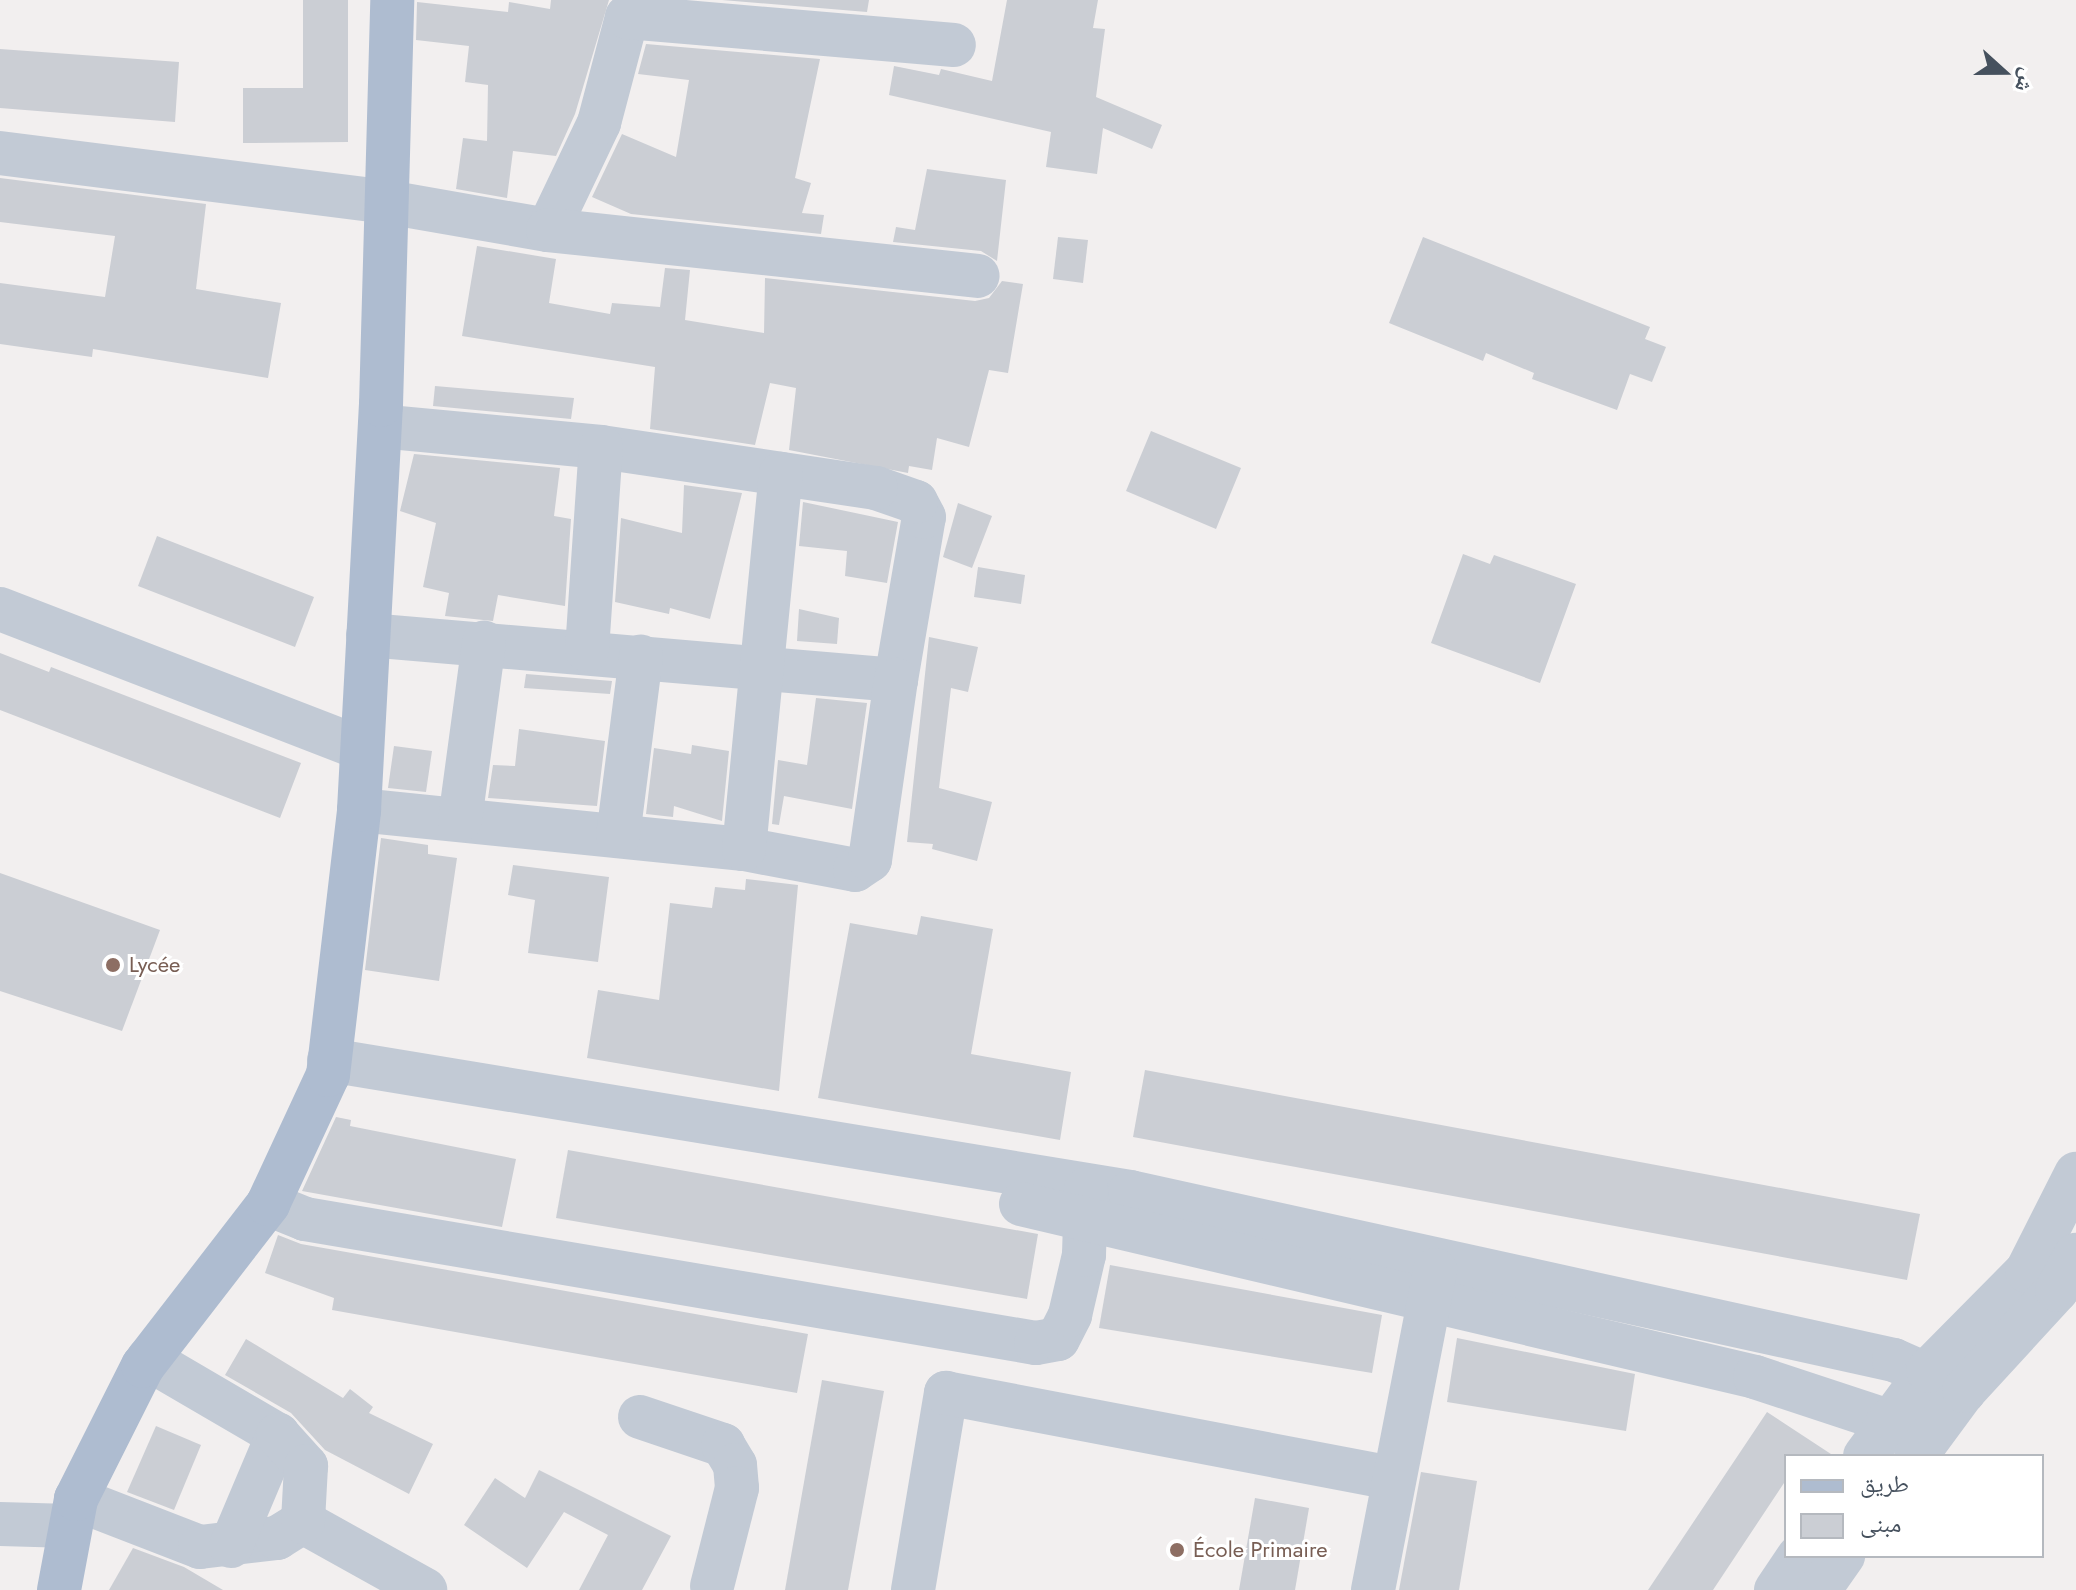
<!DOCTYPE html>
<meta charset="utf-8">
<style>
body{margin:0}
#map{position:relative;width:2076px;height:1590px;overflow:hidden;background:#f2efef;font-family:Jost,"Noto Naskh Arabic",sans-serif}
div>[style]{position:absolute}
.building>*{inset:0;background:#cbced4}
.minor>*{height:44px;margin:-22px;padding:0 22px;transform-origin:22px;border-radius:22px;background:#c2cad5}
.major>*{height:44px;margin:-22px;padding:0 22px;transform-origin:22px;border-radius:22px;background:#aebcd0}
.dots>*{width:22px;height:22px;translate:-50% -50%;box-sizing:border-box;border:4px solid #fff;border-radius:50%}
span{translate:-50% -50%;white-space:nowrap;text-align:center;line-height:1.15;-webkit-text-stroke:6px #fff;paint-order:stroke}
.education-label{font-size:22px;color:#785e54}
.left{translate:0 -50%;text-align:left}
.legend{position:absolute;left:1784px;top:1454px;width:260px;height:104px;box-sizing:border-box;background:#fff;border:2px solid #b5b9bf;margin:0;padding:10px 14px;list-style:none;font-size:24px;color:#46515e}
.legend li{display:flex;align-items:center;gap:16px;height:40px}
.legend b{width:40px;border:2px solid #b5b9bf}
.north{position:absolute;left:1964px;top:32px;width:80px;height:80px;-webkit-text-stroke:6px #fff;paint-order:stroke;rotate:111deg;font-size:22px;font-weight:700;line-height:32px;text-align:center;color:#46515e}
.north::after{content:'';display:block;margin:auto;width:28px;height:36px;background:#46515e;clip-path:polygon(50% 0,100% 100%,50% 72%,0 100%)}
</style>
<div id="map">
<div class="building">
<div style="clip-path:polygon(303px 0,348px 0,348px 142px,243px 143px,243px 88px,303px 88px)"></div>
<div style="clip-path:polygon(551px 0,609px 0,575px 114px,556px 156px,513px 151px,507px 198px,456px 189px,463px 138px,487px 141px,488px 85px,465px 82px,469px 46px,416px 40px,417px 2px,508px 12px,509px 2px,550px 9px)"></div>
<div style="clip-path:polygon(722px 0,869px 0,867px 12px)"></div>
<div style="clip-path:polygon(1007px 0,1098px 0,1093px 28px,1105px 29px,1096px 97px,1162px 125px,1152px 149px,1103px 128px,1097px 174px,1046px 167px,1051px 132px,889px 95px,894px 66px,939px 75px,941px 69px,992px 81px)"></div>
<div style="clip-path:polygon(646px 44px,820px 59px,795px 178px,811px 183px,802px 213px,824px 215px,821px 234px,631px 214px,592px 197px,622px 134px,676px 157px,689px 80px,638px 74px)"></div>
<div style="clip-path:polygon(0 49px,179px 62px,175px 122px,0 108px)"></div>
<div style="clip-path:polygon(927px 169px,1006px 180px,997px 261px,981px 251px,893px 242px,896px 227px,915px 230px)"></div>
<div style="clip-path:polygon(0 178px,206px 204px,196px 289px,281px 303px,268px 378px,93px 349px,92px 357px,0 344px,0 283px,105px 297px,115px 236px,0 222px)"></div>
<div style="clip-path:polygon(1058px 237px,1088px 240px,1083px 283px,1053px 279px)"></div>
<div style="clip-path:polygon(1423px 237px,1650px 327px,1645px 339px,1666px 347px,1652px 382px,1630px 374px,1617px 410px,1532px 379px,1534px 373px,1486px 353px,1483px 361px,1389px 323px)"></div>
<div style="clip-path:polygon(477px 246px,556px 259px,549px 303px,610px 314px,612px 303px,660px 307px,665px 268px,690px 270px,685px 320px,764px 333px,765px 278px,975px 301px,989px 298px,1002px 281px,1023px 284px,1008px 373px,989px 370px,969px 447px,937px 438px,932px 470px,909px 466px,908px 473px,789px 450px,796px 388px,770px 383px,755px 445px,650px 429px,655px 367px,462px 336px)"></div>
<div style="clip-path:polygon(435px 386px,574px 398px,571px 419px,433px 406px)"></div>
<div style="clip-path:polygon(1151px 431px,1241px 468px,1216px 529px,1126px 491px)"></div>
<div style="clip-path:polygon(414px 454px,560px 468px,554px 516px,571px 519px,565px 606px,498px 595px,493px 621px,445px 616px,449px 593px,423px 587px,436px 523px,400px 511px)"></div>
<div style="clip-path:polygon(684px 485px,742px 493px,710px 619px,670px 608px,669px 614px,615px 602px,621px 518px,682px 533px)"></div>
<div style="clip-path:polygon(803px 502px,898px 522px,887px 583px,845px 576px,847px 551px,799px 546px)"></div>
<div style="clip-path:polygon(958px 503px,992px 516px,972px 568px,943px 557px)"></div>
<div style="clip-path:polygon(157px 536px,314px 597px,295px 647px,138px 586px)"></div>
<div style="clip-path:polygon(1463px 554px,1490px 564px,1494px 555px,1576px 584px,1540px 683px,1431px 643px)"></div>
<div style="clip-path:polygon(978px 567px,1025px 575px,1021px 604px,974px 597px)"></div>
<div style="clip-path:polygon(799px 609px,839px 618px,837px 644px,797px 641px)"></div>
<div style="clip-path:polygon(929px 637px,978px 647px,968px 692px,951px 688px,939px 788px,992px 802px,977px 861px,932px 849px,933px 844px,907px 842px)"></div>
<div style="clip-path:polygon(0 653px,49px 672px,51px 667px,301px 763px,280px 818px,0 710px)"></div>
<div style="clip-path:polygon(526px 674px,612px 681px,610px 694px,524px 688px)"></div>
<div style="clip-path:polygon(816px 698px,867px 703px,852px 809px,784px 796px,779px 825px,772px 824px,778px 760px,807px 765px)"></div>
<div style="clip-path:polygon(519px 729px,605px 741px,597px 806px,488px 798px,493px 765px,515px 766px)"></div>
<div style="clip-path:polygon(692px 745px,729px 751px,722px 821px,674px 806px,673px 817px,646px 814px,654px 748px,691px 754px)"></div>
<div style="clip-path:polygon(394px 746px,432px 751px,426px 792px,388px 788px)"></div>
<div style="clip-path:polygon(381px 838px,428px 845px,428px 854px,457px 858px,439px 981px,365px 970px)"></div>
<div style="clip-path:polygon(513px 865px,609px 877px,598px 962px,528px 953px,535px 900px,508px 895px)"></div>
<div style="clip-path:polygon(0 873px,160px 930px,122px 1031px,0 991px)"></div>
<div style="clip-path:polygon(746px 879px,798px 885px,779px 1091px,587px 1058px,598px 990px,659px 1000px,670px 903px,712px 908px,715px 887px,745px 890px)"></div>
<div style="clip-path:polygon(921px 916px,993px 929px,971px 1054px,1071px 1072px,1060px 1140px,818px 1098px,850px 923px,917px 935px)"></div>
<div style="clip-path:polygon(1145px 1070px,1920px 1214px,1907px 1280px,1133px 1137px)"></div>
<div style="clip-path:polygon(336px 1117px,351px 1120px,350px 1126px,516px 1159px,502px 1227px,302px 1191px)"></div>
<div style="clip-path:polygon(568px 1150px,1038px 1234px,1027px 1299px,556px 1218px)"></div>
<div style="clip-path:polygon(278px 1235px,301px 1244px,808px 1334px,797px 1393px,332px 1310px,334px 1298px,265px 1273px)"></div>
<div style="clip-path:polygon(1110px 1265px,1382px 1315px,1372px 1373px,1099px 1328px)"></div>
<div style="clip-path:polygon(1457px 1338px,1635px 1374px,1626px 1431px,1447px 1402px)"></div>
<div style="clip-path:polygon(246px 1339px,343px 1398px,350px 1389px,373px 1407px,369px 1413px,433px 1444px,409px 1494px,325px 1450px,291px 1413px,225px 1375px)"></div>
<div style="clip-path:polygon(822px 1380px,884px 1391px,848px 1590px,785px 1590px)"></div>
<div style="clip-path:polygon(1767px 1412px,1834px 1456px,1786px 1456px,1786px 1480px,1713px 1590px,1648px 1590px)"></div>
<div style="clip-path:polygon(156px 1426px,201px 1445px,174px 1510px,127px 1492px)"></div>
<div style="clip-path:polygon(539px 1470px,671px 1536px,642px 1590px,579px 1590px,608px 1535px,564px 1512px,527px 1568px,464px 1525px,495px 1478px,525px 1498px)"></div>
<div style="clip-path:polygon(1421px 1472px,1477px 1481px,1459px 1590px,1399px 1590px)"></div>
<div style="clip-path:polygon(1255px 1498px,1309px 1508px,1295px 1590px,1239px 1590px)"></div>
<div style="clip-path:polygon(133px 1548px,184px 1567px,223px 1590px,109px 1590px)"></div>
</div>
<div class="minor">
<div style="left:0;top:153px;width:390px;rotate:7.2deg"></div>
<div style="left:387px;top:202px;width:163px;rotate:9.9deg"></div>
<div style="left:548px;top:230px;width:119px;rotate:-64.5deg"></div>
<div style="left:599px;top:123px;width:110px;rotate:-75.2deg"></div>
<div style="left:627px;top:17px;width:328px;rotate:4.9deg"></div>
<div style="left:548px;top:230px;width:432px;rotate:6.1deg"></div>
<div style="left:0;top:609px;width:388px;rotate:21.1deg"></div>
<div style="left:368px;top:635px;width:530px;rotate:4.87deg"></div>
<div style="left:896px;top:680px;width:165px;rotate:-80.3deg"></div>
<div style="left:924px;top:517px;width:17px;rotate:-118deg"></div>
<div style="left:916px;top:502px;width:42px;rotate:-160.7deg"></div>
<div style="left:876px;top:488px;width:278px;rotate:-171.5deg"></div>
<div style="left:601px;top:447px;width:222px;rotate:-174.6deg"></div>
<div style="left:587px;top:650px;width:203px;rotate:-86.1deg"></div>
<div style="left:359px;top:810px;width:387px;rotate:5.8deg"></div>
<div style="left:744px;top:849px;width:113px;rotate:10.7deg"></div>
<div style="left:855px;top:870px;width:18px;rotate:-34deg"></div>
<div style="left:870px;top:860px;width:182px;rotate:-81.8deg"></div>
<div style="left:460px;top:820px;width:179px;rotate:-82.3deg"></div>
<div style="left:618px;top:836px;width:181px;rotate:-82.7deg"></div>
<div style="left:744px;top:849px;width:377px;rotate:-84.4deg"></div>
<div style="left:329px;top:1060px;width:812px;rotate:9.36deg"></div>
<div style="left:1130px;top:1192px;width:782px;rotate:12.4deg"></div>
<div style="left:1894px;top:1360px;width:77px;rotate:23.9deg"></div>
<div style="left:268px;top:1204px;width:40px;rotate:22deg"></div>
<div style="left:305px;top:1219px;width:741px;rotate:9.63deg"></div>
<div style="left:1036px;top:1343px;width:22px;rotate:-10deg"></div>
<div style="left:1058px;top:1339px;width:27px;rotate:-63deg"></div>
<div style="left:1070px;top:1315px;width:62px;rotate:-76.9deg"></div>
<div style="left:1084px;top:1255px;width:66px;rotate:-88.3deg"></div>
<div style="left:1021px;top:1204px;width:754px;rotate:13.26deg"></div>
<div style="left:1755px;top:1377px;width:140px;rotate:18.3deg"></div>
<div style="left:1888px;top:1421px;width:43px;rotate:28.9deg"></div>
<div style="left:148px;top:1359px;width:151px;rotate:30.3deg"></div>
<div style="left:640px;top:1417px;width:88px;rotate:18.6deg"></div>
<div style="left:723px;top:1445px;width:23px;rotate:59deg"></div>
<div style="left:735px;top:1465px;width:23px;rotate:85deg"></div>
<div style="left:737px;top:1488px;width:101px;rotate:104.3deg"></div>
<div style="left:1865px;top:1456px;width:106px;rotate:-53.5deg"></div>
<div style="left:1928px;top:1371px;width:141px;rotate:-45.3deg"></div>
<div style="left:2027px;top:1271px;width:109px;rotate:-63.2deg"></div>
<div style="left:1916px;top:1456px;width:81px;rotate:-53.6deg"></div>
<div style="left:1964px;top:1391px;width:137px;rotate:-47.4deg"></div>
<div style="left:2057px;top:1290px;width:40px;rotate:-62deg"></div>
<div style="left:76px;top:1499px;width:133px;rotate:21.2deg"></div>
<div style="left:200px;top:1547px;width:78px;rotate:-6.7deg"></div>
<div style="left:277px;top:1538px;width:31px;rotate:-32deg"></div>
<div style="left:303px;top:1522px;width:140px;rotate:29.1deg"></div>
<div style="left:0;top:1524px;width:70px;rotate:1.6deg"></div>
<div style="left:231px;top:1546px;width:121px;rotate:-67.1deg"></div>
<div style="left:278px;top:1435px;width:42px;rotate:47.9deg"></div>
<div style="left:306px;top:1466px;width:56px;rotate:93.1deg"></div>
<div style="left:913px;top:1590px;width:200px;rotate:-80.5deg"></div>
<div style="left:946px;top:1393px;width:453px;rotate:10.8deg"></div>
<div style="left:1373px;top:1590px;width:326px;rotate:-79deg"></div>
<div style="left:1776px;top:1590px;width:41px;rotate:-55.9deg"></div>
<div style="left:1819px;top:1590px;width:42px;rotate:-54.8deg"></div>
</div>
<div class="major">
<div style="left:59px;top:1590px;width:93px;rotate:-79.4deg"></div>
<div style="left:76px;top:1499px;width:149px;rotate:-63.3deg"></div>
<div style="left:143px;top:1366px;width:205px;rotate:-52.3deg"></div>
<div style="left:268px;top:1204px;width:142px;rotate:-65.1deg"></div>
<div style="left:328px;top:1075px;width:267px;rotate:-83.3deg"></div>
<div style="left:359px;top:810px;width:406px;rotate:-86.9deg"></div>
<div style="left:381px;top:405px;width:405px;rotate:-88.4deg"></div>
</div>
<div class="dots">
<div style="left:113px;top:965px;background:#8d6e63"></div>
<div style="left:1177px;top:1550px;background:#8d6e63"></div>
</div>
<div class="education-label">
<span class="left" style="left:129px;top:965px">Lycée</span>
<span class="left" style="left:1193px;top:1550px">École Primaire</span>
</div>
<ul class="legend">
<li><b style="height:10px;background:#aebcd0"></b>طريق</li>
<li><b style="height:22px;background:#cbced4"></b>مبنى</li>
</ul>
<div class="north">ش</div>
</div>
